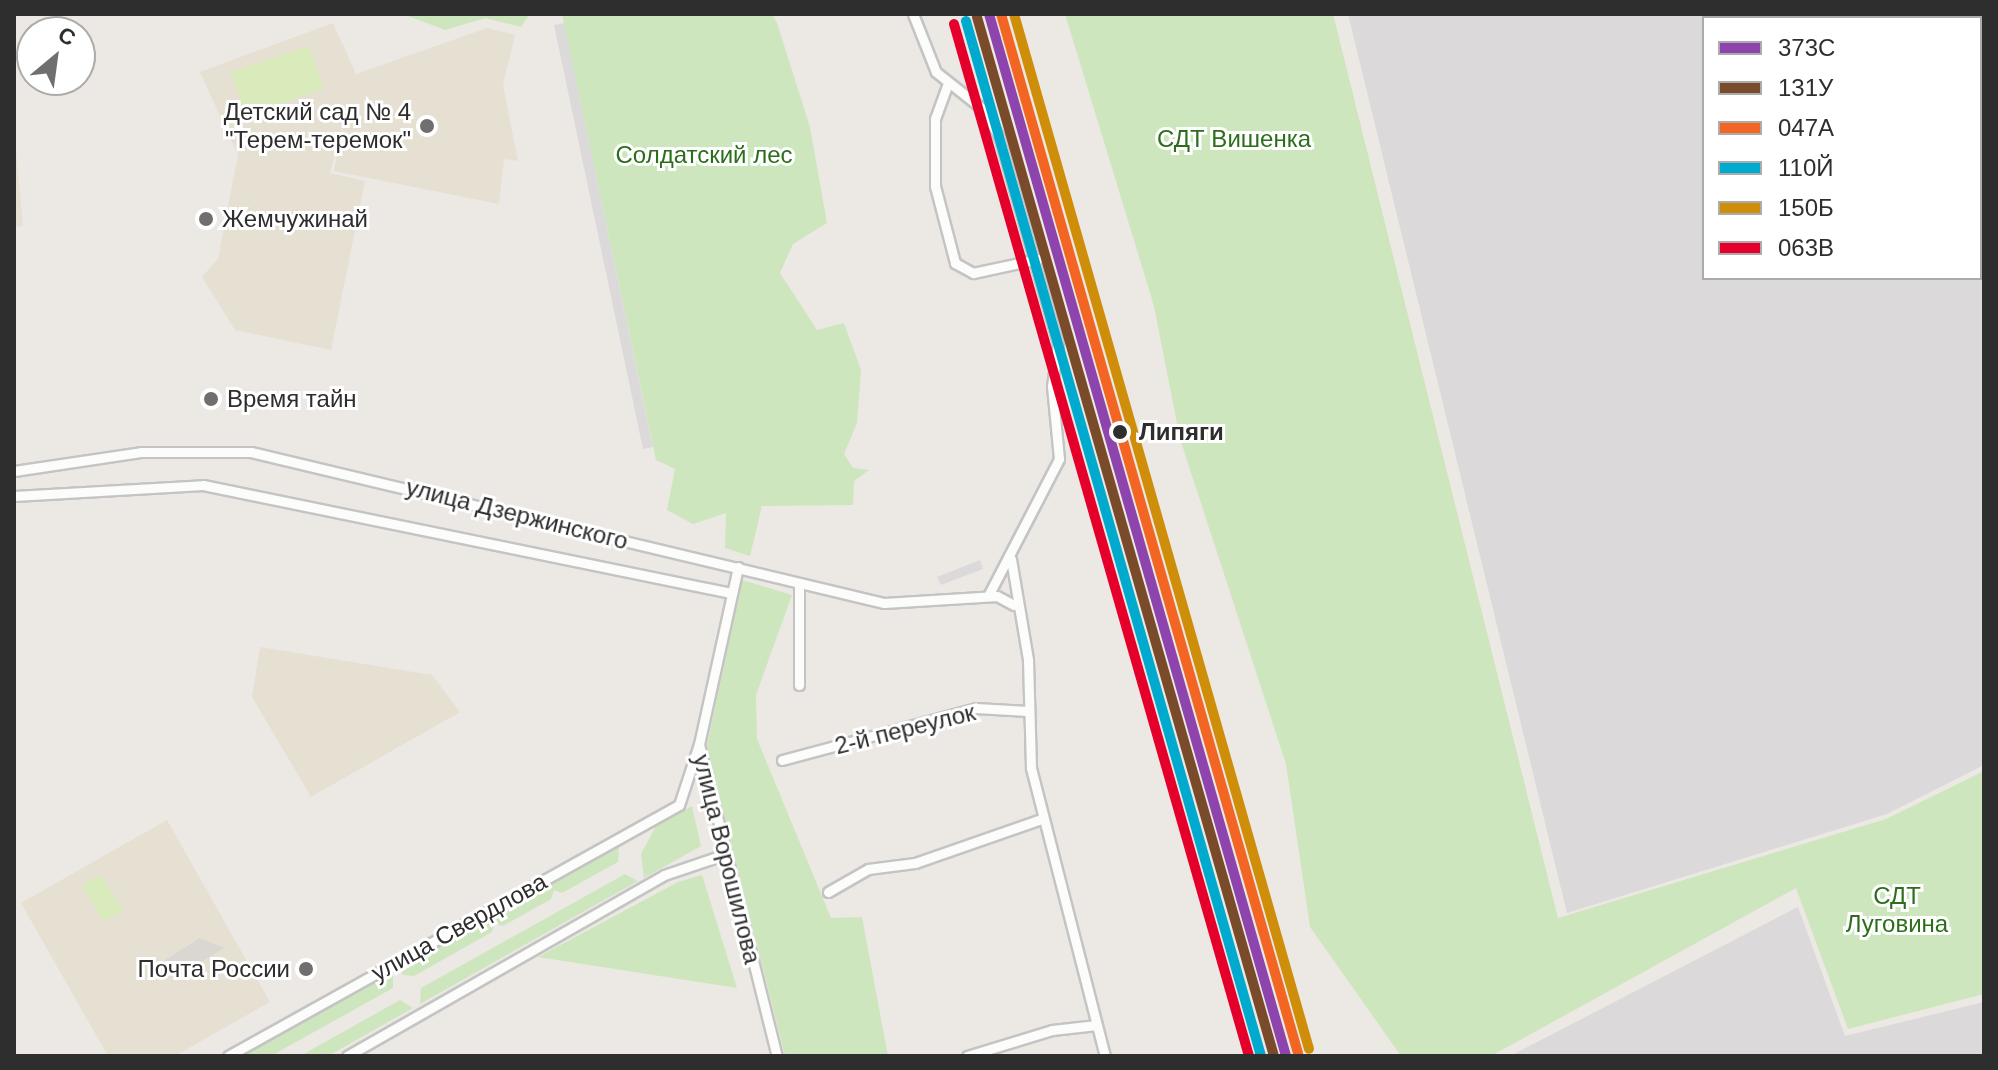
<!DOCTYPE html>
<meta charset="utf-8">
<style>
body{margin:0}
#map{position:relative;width:1998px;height:1070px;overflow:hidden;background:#ece8e4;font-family:Arial,sans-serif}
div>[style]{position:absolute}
.industrial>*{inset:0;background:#dcd9db}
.education>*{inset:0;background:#e6e0d3}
.green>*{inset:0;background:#cee6be}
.pitch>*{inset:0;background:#d9eabb}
.plaza>*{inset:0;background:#dad6d2}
.roads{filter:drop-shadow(2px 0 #c5c4c5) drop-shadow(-2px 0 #c5c4c5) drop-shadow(0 2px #c5c4c5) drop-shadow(0 -2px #c5c4c5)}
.street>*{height:9px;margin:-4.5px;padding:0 4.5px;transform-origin:4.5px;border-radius:4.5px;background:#fcfcfb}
.rail>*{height:3px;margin:-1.5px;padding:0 1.5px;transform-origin:1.5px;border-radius:1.5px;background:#dfdfe1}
.rail-1>*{height:10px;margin:-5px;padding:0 5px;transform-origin:5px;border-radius:5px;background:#8e44ad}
.rail-2>*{height:10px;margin:-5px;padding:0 5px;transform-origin:5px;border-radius:5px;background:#7a4b2a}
.rail-3>*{height:10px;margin:-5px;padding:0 5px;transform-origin:5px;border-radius:5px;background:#f26522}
.rail-4>*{height:10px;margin:-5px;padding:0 5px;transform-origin:5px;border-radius:5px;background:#00a9ce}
.rail-5>*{height:10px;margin:-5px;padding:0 5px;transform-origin:5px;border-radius:5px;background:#cf8e09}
.rail-6>*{height:10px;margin:-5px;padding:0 5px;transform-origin:5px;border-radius:5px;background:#e4002b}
.dots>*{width:22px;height:22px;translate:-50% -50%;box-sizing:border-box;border:4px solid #fff;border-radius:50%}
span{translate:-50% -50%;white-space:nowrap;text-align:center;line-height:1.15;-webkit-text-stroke:6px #fff;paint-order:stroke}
.poi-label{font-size:24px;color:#2e2e2e}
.right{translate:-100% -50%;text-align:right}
.left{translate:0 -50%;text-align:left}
.park-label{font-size:24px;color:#2c6e1b}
.stop-label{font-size:24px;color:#2e2e2e;font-weight:700}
.street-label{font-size:24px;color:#2e2e2e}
.frame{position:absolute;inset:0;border:16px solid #2e2e2e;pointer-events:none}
.legend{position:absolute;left:1702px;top:16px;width:280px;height:264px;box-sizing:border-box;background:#fff;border:2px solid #ababab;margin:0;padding:10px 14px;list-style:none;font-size:24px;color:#2e2e2e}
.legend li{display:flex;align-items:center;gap:16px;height:40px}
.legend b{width:40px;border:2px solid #ababab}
.north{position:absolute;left:16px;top:16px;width:80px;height:80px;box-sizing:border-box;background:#fff;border:2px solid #ababab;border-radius:50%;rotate:29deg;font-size:22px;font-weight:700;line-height:32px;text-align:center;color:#2e2e2e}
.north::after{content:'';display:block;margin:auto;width:28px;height:36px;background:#706f6e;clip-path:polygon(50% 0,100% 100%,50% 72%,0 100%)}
</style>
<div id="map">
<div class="industrial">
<div style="clip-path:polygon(evenodd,1348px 14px,1984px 14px,1984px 765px,1887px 814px,1567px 913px,1348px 14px,1704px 18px,1980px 18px,1980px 278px,1704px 278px,1704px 18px)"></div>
<div style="clip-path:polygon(564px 23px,653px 447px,643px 449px,554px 25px)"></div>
<div style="clip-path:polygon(980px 560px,983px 569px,941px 585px,937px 577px)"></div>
<div style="clip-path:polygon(1798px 907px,1845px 1036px,1984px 1002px,1984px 1056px,1510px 1056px)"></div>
</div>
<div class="education">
<div style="clip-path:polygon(333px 23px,356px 74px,487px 28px,515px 35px,503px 85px,518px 161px,504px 159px,499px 204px,334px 171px,347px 106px,330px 173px,365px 181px,331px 350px,235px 330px,202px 277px,218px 259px,238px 155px,200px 72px)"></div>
<div style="clip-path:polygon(14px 129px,23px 226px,14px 227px)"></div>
<div style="clip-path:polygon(260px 647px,432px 675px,460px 712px,311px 797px,252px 697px)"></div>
<div style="clip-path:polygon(167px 820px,270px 1002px,175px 1056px,108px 1056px,21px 903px)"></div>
</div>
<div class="green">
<div style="clip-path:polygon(403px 14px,530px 14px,521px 27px,485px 18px,445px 30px)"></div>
<div style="clip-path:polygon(562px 14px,772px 14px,777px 23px,810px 127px,827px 223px,793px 244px,780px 273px,817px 330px,844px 323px,861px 370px,857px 423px,844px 454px,853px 468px,869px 470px,854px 481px,853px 505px,762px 506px,750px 556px,725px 548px,726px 513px,693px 524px,667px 510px,675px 469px,656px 460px)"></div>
<div style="clip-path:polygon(1065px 14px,1333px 14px,1558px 918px,1886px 819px,1984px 771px,1984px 994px,1848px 1029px,1796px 888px,1491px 1056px,1401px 1056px,1310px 927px,1286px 764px,1180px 439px,1154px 306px)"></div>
<div style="clip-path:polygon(742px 580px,792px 595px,756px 695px,757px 739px,831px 918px,862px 917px,888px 1056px,785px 1056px,707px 746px)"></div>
<div style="clip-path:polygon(692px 806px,701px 846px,644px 878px,641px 854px,656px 826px)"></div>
<div style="clip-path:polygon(619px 846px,618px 862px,562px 893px,554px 890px,551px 899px,503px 926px,495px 923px,492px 932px,414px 976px,403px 975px,399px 968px)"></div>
<div style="clip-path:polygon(625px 874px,638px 881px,420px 1004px,421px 988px)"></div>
<div style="clip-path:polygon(702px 875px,737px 988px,538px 957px,678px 882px)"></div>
<div style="clip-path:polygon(393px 971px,393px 988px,271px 1056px,241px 1056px)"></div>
<div style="clip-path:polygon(400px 1000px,413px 1008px,328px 1056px,300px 1056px)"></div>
</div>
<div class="pitch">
<div style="clip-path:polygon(309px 46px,324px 89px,246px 115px,231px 72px)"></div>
<div style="clip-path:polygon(100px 875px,123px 910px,104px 921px,82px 886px)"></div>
</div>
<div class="plaza">
<div style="clip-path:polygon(200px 938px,224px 948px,176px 977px,165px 960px)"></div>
</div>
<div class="roads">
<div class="street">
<div style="left:913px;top:14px;width:62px;rotate:68.4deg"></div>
<div style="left:936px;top:72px;width:61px;rotate:38.4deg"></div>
<div style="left:984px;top:110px;width:33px;rotate:61deg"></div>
<div style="left:1000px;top:139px;width:212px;rotate:74.1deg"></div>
<div style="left:1058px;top:343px;width:43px;rotate:97.9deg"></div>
<div style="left:1052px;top:386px;width:73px;rotate:84.5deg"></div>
<div style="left:1059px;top:459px;width:154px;rotate:117.4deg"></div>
<div style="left:948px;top:83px;width:38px;rotate:110deg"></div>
<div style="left:935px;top:119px;width:67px;rotate:90deg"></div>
<div style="left:935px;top:186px;width:80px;rotate:75.4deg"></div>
<div style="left:955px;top:263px;width:21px;rotate:29deg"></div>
<div style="left:973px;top:273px;width:66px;rotate:-12.2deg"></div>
<div style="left:14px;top:471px;width:128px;rotate:-8.5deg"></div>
<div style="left:141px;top:452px;width:110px"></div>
<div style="left:251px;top:452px;width:651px;rotate:13.42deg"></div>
<div style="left:884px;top:603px;width:113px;rotate:-3.5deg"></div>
<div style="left:997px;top:596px;width:19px;rotate:28deg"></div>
<div style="left:14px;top:496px;width:189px;rotate:-3.3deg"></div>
<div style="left:203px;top:485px;width:539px;rotate:11.56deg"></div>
<div style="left:1011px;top:559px;width:102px;rotate:80.4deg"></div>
<div style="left:1028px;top:660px;width:108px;rotate:88.4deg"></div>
<div style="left:1031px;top:768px;width:297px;rotate:75.6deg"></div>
<div style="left:738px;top:567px;width:181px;rotate:102.4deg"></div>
<div style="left:699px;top:744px;width:322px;rotate:76deg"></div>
<div style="left:799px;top:685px;width:102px;rotate:-90deg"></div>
<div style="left:782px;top:760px;width:201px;rotate:-15deg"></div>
<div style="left:976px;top:708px;width:52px;rotate:3.3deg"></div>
<div style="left:828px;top:892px;width:46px;rotate:-29.9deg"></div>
<div style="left:868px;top:869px;width:47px;rotate:-7.3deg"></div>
<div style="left:915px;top:863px;width:133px;rotate:-19.2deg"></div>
<div style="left:228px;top:1056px;width:516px;rotate:-29.1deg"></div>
<div style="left:679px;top:805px;width:64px;rotate:-71.8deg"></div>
<div style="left:347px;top:1056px;width:365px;rotate:-29.7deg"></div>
<div style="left:664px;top:875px;width:62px;rotate:-18.7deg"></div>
<div style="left:967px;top:1056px;width:89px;rotate:-17deg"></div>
<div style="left:1052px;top:1030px;width:45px;rotate:-6.3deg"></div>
</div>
</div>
<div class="rail">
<div style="left:1284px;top:996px;width:62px;rotate:74.2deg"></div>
</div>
<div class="rail-1">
<div style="left:989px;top:14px;width:1084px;rotate:74.09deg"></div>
</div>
<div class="rail-2">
<div style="left:977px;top:17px;width:1081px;rotate:74.05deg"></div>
</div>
<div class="rail-3">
<div style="left:1001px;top:14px;width:1081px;rotate:74.05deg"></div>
</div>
<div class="rail-4">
<div style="left:966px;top:21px;width:1076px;rotate:74.09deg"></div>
</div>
<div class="rail-5">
<div style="left:1014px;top:14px;width:1076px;rotate:74.09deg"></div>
</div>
<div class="rail-6">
<div style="left:954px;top:24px;width:1073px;rotate:74.05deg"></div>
</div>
<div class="dots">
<div style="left:427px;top:126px;background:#706f6e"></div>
<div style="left:206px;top:219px;background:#706f6e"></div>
<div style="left:211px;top:399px;background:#706f6e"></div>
<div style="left:1120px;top:432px;background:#2e2e2e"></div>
<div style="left:306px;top:969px;background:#706f6e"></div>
</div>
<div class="poi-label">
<span class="right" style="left:411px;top:126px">Детский сад № 4<br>"Терем-теремок"</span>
<span class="left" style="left:222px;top:219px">Жемчужинай</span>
<span class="left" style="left:227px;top:399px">Время тайн</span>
<span class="right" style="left:290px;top:969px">Почта России</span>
</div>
<div class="park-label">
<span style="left:1234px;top:139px">СДТ Вишенка</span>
<span style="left:704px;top:155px">Солдатский лес</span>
<span style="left:1897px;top:910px">СДТ<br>Луговина</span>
</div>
<div class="stop-label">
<span class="left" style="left:1139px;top:432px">Липяги</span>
</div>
<div class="street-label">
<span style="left:517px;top:514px;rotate:14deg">улица Дзержинского</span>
<span style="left:905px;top:729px;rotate:-14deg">2-й переулок</span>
<span style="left:727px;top:859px;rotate:76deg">улица Ворошилова</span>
<span style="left:459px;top:927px;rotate:-29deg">улица Свердлова</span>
</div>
<div class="frame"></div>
<ul class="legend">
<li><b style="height:10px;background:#8e44ad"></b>373C</li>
<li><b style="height:10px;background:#7a4b2a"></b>131У</li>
<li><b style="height:10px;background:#f26522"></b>047А</li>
<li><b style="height:10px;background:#00a9ce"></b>110Й</li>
<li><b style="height:10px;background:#cf8e09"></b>150Б</li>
<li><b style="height:10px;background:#e4002b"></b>063В</li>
</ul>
<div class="north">С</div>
</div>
